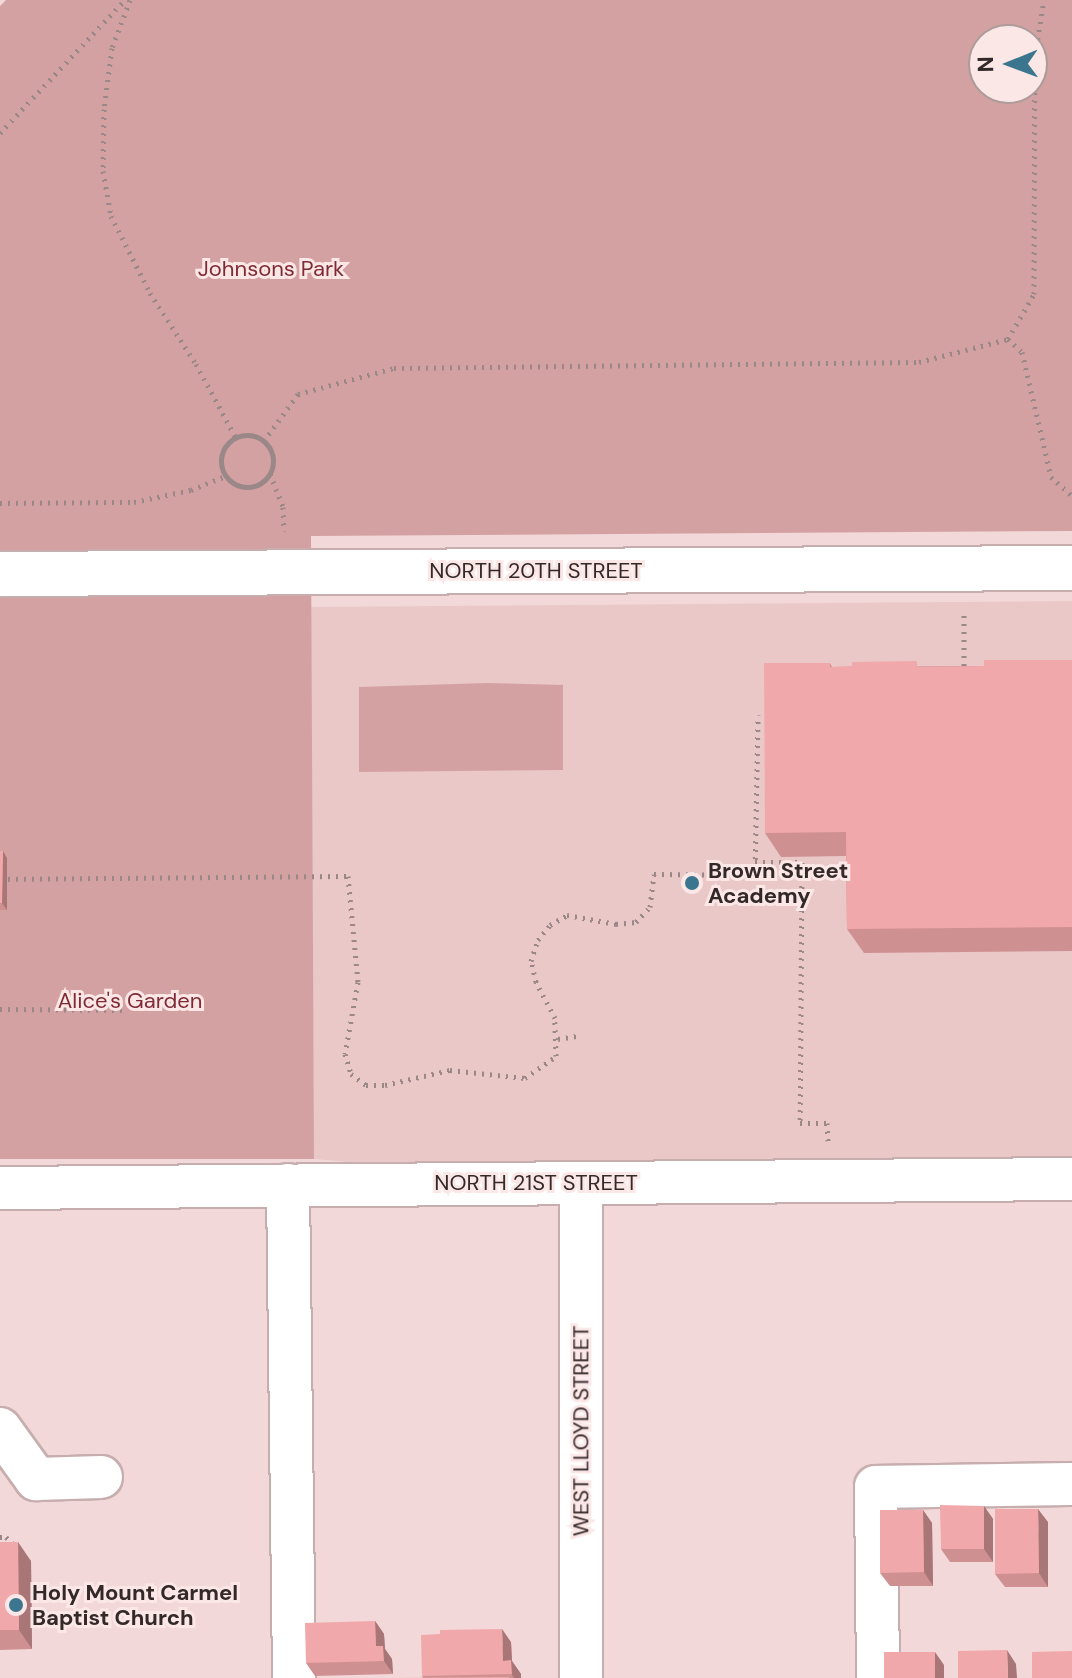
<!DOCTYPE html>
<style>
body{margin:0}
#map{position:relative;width:1072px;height:1678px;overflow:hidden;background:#f3d8d9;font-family:"DM Sans",sans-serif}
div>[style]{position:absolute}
.built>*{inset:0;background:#eac8c8}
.green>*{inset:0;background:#d4a1a2}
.path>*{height:5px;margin-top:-2.5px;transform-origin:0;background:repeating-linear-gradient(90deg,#9a8788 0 2px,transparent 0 8px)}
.path>.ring{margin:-2.5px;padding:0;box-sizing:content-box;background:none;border:5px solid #9a8788;border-radius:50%}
.roads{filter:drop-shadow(2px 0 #c7aeae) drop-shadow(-2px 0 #c7aeae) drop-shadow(0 2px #c7aeae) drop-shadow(0 -2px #c7aeae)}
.minor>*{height:42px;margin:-21px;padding:0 21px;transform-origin:21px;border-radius:21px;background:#fff}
.major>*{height:44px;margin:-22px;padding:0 22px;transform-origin:22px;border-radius:22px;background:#fff}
.wall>*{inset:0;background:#cf9092}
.shaded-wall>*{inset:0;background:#a97677}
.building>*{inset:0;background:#f1a8aa}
.dots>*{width:22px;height:22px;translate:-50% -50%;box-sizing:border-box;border:4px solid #fce7e7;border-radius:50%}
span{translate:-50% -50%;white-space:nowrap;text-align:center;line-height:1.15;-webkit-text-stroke:6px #fce7e7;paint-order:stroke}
.park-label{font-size:22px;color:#7f2b35}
.street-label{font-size:22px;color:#332929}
.poi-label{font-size:22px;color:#332929;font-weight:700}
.left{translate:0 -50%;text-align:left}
.north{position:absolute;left:968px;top:24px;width:80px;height:80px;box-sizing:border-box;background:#fce7e7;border:2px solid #ac9b9b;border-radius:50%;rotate:269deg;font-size:22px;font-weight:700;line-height:32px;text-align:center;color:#332929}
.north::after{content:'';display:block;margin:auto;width:28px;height:36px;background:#3b768e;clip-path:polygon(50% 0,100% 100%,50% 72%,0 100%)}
</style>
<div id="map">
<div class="built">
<div style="clip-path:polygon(1072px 601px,1072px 1179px,581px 1183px,314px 1159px,310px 607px)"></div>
</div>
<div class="green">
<div style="clip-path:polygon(evenodd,6px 0,1072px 0,1072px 531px,311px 536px,314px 1159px,0 1159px,0 6px,6px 0,984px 40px,1032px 40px,1032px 88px,984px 88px,984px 40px)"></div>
<div style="clip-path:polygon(487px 683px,563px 685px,563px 770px,359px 772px,359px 687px)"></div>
</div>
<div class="path">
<div style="left:130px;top:0;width:51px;rotate:110.6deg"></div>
<div style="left:112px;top:48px;width:62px;rotate:97.5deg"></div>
<div style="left:104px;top:109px;width:62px;rotate:90.9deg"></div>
<div style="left:103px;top:171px;width:46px;rotate:79.9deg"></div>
<div style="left:111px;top:216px;width:86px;rotate:63.1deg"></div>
<div style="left:150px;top:293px;width:85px;rotate:57.1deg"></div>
<div style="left:196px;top:364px;width:84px;rotate:61.6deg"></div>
<div style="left:0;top:133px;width:183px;rotate:-46.8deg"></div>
<div style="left:1008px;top:339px;width:19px;rotate:43deg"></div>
<div style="left:1022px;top:352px;width:128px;rotate:76.9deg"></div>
<div style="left:1051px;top:477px;width:28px;rotate:42deg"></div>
<div class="ring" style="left:221px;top:435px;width:47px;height:47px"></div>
<div style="left:264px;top:441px;width:58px;rotate:-54.1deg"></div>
<div style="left:298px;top:394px;width:99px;rotate:-15.2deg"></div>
<div style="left:394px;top:368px;width:525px;rotate:-0.65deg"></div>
<div style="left:919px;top:362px;width:92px;rotate:-14.5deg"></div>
<div style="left:1008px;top:339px;width:52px;rotate:-60deg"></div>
<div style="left:1034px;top:294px;width:239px;rotate:-89.8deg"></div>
<div style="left:1035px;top:55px;width:56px;rotate:-80.7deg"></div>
<div style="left:270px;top:474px;width:35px;rotate:68deg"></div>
<div style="left:283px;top:507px;width:24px;rotate:88deg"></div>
<div style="left:0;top:503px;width:134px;rotate:-0.4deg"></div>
<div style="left:134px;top:502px;width:58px;rotate:-11.9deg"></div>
<div style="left:191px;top:490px;width:37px;rotate:-22deg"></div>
<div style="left:964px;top:673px;width:60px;rotate:-90deg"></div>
<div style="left:755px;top:862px;width:47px"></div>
<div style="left:802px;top:862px;width:261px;rotate:90.4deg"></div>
<div style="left:800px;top:1123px;width:27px"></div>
<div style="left:827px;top:1123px;width:18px;rotate:87deg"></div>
<div style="left:0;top:879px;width:348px;rotate:-0.5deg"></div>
<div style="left:348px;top:876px;width:106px;rotate:84.6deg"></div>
<div style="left:358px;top:982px;width:73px;rotate:100.2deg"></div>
<div style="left:345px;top:1054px;width:21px;rotate:73deg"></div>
<div style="left:351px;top:1074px;width:19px;rotate:36deg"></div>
<div style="left:366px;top:1085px;width:19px"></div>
<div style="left:385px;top:1085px;width:67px;rotate:-13deg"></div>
<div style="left:450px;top:1070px;width:75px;rotate:6.1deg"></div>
<div style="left:525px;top:1078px;width:38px;rotate:-35deg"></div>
<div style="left:556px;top:1056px;width:38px;rotate:-92deg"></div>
<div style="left:555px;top:1018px;width:41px;rotate:-117.8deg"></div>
<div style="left:536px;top:982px;width:22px;rotate:-103deg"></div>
<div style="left:531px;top:961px;width:22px;rotate:-72deg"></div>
<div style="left:538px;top:940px;width:19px;rotate:-51deg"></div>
<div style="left:550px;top:925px;width:20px;rotate:-30deg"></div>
<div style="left:567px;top:915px;width:50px;rotate:10.4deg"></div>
<div style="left:616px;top:924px;width:20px;rotate:-6deg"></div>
<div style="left:636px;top:922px;width:21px;rotate:-47deg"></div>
<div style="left:650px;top:907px;width:33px;rotate:-83deg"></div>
<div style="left:654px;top:874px;width:101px;rotate:0.6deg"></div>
<div style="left:755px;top:875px;width:160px;rotate:-88.9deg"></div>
<div style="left:0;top:1009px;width:126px;rotate:0.5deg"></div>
<div style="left:558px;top:1039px;width:19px;rotate:-9deg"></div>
<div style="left:0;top:1537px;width:6px"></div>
<div style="left:6px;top:1537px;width:13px;rotate:45deg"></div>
</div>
<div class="roads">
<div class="minor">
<div style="left:581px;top:1183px;width:495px;rotate:90deg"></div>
<div style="left:288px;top:1185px;width:493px;rotate:89.3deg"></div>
<div style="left:0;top:1188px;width:1072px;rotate:-0.48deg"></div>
<div style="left:0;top:1429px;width:62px;rotate:54.2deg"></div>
<div style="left:36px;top:1479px;width:65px;rotate:-1.8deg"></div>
<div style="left:878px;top:1678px;width:191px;rotate:-90.6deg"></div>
<div style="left:876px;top:1487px;width:196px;rotate:-0.9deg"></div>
</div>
<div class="major">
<div style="left:0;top:574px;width:1072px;rotate:-0.32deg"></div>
</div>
</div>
<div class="wall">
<div style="clip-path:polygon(1072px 660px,1072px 951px,864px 953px,847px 929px,846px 856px,781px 857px,765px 833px,830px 663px,832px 667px,984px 666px)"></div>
<div style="clip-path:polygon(0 851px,7px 858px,7px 910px,0 910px)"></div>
<div style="clip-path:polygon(984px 1506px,993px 1519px,993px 1562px,950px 1562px,941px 1549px)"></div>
<div style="clip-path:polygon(923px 1510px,932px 1523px,933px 1586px,890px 1586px,880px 1573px)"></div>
<div style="clip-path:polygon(1048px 1522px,1048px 1587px,1005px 1587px,995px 1574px)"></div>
<div style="clip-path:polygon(0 1542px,31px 1561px,32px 1649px,0 1650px)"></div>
<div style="clip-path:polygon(375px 1621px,384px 1634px,385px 1649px,392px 1659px,393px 1674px,315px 1676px,306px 1663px)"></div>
<div style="clip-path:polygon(511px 1642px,512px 1661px,521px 1674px,521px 1678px,391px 1678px,423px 1678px,422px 1676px)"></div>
</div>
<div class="shaded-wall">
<div style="clip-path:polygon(3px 851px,7px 858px,7px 910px,2px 903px)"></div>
<div style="clip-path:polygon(984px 1506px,993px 1519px,993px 1562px,984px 1549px)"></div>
<div style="clip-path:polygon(1038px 1509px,1048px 1522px,1048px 1587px,1039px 1573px)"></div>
<div style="clip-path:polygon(923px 1510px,932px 1523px,933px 1586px,924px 1572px)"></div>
<div style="clip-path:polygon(18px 1542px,31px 1561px,32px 1649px,19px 1630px)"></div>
<div style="clip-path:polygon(375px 1621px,384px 1634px,385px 1649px,392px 1659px,393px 1674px,384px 1661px,376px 1646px)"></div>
<div style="clip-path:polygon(502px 1629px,511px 1642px,512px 1661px,521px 1674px,521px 1678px,514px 1678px,503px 1661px)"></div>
<div style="clip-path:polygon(1007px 1650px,1016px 1664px,1017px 1678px,1008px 1678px)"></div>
<div style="clip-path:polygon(935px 1652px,944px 1665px,944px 1678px,935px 1678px)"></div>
</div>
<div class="building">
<div style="clip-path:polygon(984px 660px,1072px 660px,1072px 927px,847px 929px,846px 832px,765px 833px,764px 663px,830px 663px,830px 667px,852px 666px,852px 662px,917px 661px,917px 667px,984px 666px)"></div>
<div style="clip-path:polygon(0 851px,3px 851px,2px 903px,0 903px)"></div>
<div style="clip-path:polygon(940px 1505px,984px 1506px,984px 1549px,941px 1549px)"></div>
<div style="clip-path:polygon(995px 1509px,1038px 1509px,1039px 1573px,995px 1574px)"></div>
<div style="clip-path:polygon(880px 1510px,923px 1510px,924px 1572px,880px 1573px)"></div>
<div style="clip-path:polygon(0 1542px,18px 1542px,19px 1630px,0 1630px)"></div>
<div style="clip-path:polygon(375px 1621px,376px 1646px,383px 1646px,384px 1661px,306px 1663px,305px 1623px)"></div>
<div style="clip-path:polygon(502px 1629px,503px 1661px,511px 1660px,512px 1674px,422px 1676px,421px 1635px,440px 1634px,440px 1630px)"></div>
<div style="clip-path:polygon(1007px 1650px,1008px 1678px,958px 1678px,958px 1651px)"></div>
<div style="clip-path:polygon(1072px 1651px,1072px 1678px,1032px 1678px,1032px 1652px)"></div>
<div style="clip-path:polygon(884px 1652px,935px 1652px,935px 1678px,884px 1678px)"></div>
<div style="clip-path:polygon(509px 1677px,509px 1678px,391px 1678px)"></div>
</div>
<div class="dots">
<div style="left:692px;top:883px;background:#3b768e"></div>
<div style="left:16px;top:1605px;background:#3b768e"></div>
</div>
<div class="park-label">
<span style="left:271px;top:269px">Johnsons Park</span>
<span style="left:130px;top:1001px">Alice's Garden</span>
</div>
<div class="street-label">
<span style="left:536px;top:571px">NORTH 20TH STREET</span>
<span style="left:536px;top:1183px">NORTH 21ST STREET</span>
<span style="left:581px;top:1431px;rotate:-90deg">WEST LLOYD STREET</span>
</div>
<div class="poi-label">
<span class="left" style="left:708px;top:883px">Brown Street<br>Academy</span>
<span class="left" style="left:32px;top:1605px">Holy Mount Carmel<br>Baptist Church</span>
</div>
<div class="north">N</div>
</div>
